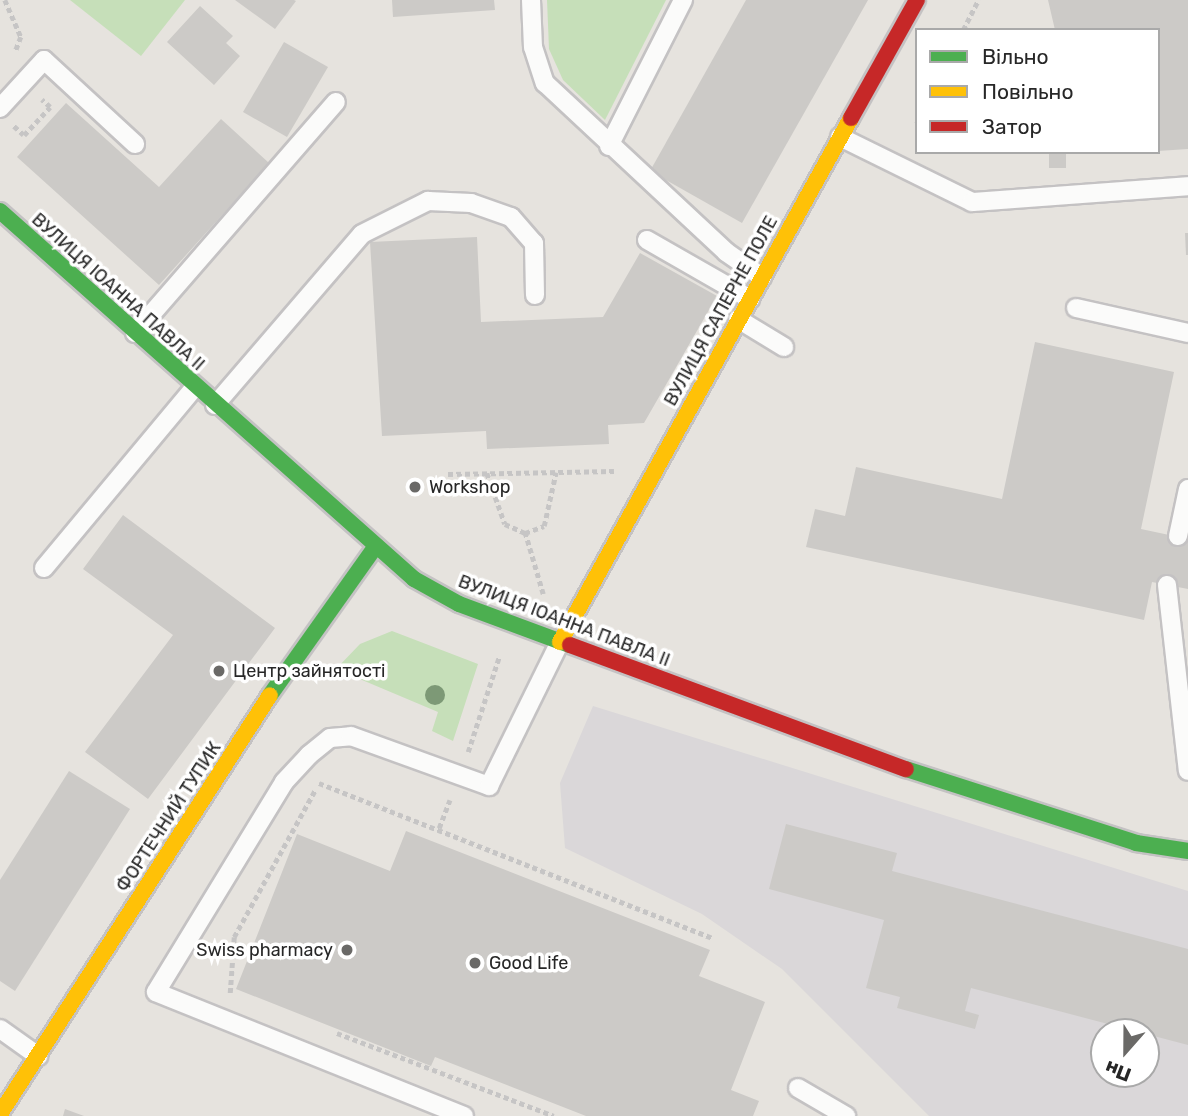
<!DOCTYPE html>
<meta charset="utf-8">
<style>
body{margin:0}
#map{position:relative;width:1188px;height:1116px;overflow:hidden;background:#e6e3de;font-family:Rubik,sans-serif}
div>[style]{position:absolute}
.industrial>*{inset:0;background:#dad7d9}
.green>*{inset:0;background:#c6dfb9}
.building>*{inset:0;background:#cccac7}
.path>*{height:4.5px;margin-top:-2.25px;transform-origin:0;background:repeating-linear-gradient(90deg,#c6c5c5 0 5px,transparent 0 8.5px)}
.roads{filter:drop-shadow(2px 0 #c4c2c3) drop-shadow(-2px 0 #c4c2c3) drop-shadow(0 2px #c4c2c3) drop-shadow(0 -2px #c4c2c3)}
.lane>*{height:18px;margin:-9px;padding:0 9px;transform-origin:9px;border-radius:9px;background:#fbfbfa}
.fast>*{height:16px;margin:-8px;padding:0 8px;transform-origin:8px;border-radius:8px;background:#4caf50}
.slow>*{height:16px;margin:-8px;padding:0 8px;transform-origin:8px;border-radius:8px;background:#ffc107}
.jam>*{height:16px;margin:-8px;padding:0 8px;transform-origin:8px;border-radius:8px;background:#c62828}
.trees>*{width:20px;height:20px;margin:-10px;border-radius:50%;background:#7d9976}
.dots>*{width:19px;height:19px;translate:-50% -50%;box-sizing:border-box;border:4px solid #fff;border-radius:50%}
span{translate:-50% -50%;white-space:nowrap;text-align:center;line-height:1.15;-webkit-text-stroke:7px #fff;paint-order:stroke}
.street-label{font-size:18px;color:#272727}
.poi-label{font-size:18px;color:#272727}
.left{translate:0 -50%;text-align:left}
.right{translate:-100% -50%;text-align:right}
.legend{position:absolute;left:915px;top:28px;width:245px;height:126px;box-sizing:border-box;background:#fff;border:2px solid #a9a9a9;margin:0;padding:9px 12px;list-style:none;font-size:21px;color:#272727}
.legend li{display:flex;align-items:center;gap:14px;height:35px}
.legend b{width:35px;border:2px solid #a9a9a9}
.north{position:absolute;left:1090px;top:1018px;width:70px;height:70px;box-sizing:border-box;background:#fff;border:2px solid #a9a9a9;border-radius:50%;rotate:201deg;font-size:19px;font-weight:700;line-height:28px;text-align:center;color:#272727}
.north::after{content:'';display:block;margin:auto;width:24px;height:32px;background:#6a6967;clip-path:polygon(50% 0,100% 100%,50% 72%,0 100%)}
</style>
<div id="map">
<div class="industrial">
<div style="clip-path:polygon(evenodd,593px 706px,1188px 891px,1188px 1116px,929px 1116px,782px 969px,702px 914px,565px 848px,560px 783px,593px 706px,1104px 1032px,1146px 1032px,1146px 1074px,1104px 1074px,1104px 1032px)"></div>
</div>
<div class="green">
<div style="clip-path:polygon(70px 0,185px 0,141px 56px)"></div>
<div style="clip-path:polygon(547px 0,666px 0,605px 120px,563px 80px,549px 49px)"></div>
<div style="clip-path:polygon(392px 631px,478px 664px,453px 741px,432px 731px,438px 712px,336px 669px,360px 644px)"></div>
</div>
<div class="building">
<div style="clip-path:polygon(235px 0,294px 0,296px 1px,275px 29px)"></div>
<div style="clip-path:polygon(392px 0,494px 0,495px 10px,393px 17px)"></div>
<div style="clip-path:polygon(746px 0,868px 0,742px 223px,650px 171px)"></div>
<div style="clip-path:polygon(1048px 0,1188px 0,1188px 149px,1158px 151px,1158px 30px,1055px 30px)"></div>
<div style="clip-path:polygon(200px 6px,233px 36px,226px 43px,240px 56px,214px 85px,167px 42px)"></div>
<div style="clip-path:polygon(284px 42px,328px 67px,287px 137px,243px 112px)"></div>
<div style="clip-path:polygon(66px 103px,159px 187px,221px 119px,269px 163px,159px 285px,17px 157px)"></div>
<div style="clip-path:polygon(1049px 152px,1066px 152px,1066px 168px,1049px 168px)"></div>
<div style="clip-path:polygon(1185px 233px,1188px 233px,1188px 255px,1186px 255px)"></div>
<div style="clip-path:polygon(477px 237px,481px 322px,603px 317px,640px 253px,717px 296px,644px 423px,608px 425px,609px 444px,487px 449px,486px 431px,382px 436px,370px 242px)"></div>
<div style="clip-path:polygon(1035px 342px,1174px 372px,1141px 529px,1188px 539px,1188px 589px,1152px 582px,1144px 620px,806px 547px,815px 509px,845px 516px,856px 467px,1002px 499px)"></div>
<div style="clip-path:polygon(123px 515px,275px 628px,148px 799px,85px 752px,173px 635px,83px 569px)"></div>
<div style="clip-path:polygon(69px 771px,130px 809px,15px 991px,0 981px,0 880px)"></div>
<div style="clip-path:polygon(786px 824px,897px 853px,892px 871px,1188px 949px,1188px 1045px,971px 988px,965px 1011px,979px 1015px,975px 1029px,897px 1008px,900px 997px,866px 988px,884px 920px,769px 889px)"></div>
<div style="clip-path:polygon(406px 831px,710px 950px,699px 976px,765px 1002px,731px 1090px,759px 1101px,753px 1116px,586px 1116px,435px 1057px,431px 1066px,236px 989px,297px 834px,390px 871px)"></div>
<div style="clip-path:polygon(65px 1109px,84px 1116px,63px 1116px)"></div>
</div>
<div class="path">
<div style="left:5px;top:0;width:40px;rotate:66.6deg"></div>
<div style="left:21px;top:37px;width:14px;rotate:111deg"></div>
<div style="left:963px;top:30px;width:34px;rotate:-63deg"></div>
<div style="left:916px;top:124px;width:1px;rotate:-45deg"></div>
<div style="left:14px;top:126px;width:13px;rotate:42deg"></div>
<div style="left:24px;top:135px;width:38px;rotate:-47deg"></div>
<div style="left:50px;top:107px;width:11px;rotate:-139deg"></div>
<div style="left:487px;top:473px;width:54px;rotate:70.6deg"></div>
<div style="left:505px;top:524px;width:22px;rotate:24deg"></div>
<div style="left:448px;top:474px;width:166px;rotate:-1deg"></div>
<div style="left:543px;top:594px;width:64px;rotate:-106.4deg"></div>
<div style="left:525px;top:533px;width:20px;rotate:-20deg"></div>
<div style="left:544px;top:526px;width:55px;rotate:-77.5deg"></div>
<div style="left:468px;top:752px;width:100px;rotate:-71.9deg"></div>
<div style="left:319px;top:783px;width:422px;rotate:21.5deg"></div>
<div style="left:439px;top:828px;width:30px;rotate:-69deg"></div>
<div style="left:230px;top:993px;width:56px;rotate:-85.9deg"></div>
<div style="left:234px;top:937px;width:168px;rotate:-61.1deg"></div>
<div style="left:337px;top:1033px;width:232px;rotate:20.9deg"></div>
</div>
<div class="roads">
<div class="lane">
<div style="left:531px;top:0;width:47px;rotate:87.6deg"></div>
<div style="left:533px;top:47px;width:38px;rotate:72deg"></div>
<div style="left:545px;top:83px;width:248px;rotate:43deg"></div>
<div style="left:726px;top:252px;width:44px;rotate:34.8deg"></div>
<div style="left:0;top:108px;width:65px;rotate:-47.5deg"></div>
<div style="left:44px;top:60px;width:124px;rotate:42.7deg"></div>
<div style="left:840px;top:137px;width:147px;rotate:26.2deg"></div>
<div style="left:972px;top:202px;width:217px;rotate:-4.2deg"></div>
<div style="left:609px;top:146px;width:164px;rotate:-63.1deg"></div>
<div style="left:647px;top:240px;width:119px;rotate:29.8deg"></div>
<div style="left:1076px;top:308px;width:115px;rotate:12.6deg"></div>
<div style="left:738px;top:319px;width:54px;rotate:31.3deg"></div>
<div style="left:135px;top:333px;width:306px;rotate:-49deg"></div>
<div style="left:215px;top:405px;width:225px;rotate:-49.3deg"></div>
<div style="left:362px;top:234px;width:74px;rotate:-26.6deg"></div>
<div style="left:428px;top:201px;width:43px;rotate:2.7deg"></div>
<div style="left:471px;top:203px;width:42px;rotate:19.3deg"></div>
<div style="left:511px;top:217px;width:35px;rotate:49deg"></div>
<div style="left:534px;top:243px;width:52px;rotate:88.9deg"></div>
<div style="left:1178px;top:536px;width:48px;rotate:-78deg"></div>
<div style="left:44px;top:568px;width:236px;rotate:-50.2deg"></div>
<div style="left:1167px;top:585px;width:187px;rotate:83.6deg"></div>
<div style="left:0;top:1029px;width:47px;rotate:35.4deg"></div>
<div style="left:798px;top:1088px;width:56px;rotate:30.3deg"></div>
<div style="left:464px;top:1116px;width:332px;rotate:-158.1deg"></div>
<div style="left:156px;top:992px;width:246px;rotate:-58.6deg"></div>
<div style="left:284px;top:782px;width:37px;rotate:-47deg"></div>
<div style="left:309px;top:755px;width:27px;rotate:-39deg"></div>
<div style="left:330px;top:738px;width:21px;rotate:-5deg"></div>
<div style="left:351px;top:736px;width:147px;rotate:19.9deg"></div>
<div style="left:489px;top:786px;width:161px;rotate:-63.8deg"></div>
</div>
<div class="fast">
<div style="left:0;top:211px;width:554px;rotate:41.63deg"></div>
<div style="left:414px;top:579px;width:51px;rotate:29.1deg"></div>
<div style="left:459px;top:604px;width:118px;rotate:20.3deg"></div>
<div style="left:270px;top:695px;width:183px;rotate:-54.6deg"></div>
<div style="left:906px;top:769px;width:242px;rotate:17.8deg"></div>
<div style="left:1136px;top:843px;width:53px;rotate:8.7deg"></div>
</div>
<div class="slow">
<div style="left:560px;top:642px;width:599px;rotate:-60.95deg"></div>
<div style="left:0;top:1114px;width:498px;rotate:-57.2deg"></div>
</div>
<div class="jam">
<div style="left:851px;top:118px;width:135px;rotate:-60.8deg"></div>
<div style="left:570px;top:645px;width:358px;rotate:20.3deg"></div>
</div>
</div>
<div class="trees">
<div style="left:435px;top:695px"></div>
</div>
<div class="dots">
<div style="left:415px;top:487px;background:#6a6967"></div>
<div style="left:219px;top:671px;background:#6a6967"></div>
<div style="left:347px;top:950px;background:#6a6967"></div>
<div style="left:475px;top:963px;background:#6a6967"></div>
</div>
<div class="street-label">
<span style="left:118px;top:292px;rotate:42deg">ВУЛИЦЯ ІОАННА ПАВЛА II</span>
<span style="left:721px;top:311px;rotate:-61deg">ВУЛИЦЯ САПЕРНЕ ПОЛЕ</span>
<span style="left:564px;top:621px;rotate:21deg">ВУЛИЦЯ ІОАННА ПАВЛА II</span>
<span style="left:169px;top:817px;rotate:-57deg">ФОРТЕЧНИЙ ТУПИК</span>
</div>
<div class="poi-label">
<span class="left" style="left:429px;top:487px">Workshop</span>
<span class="left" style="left:233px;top:671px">Центр зайнятості</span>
<span class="right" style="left:333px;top:950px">Swiss pharmacy</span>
<span class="left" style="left:489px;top:963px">Good Life</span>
</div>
<ul class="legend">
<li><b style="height:9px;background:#4caf50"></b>Вільно</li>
<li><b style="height:9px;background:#ffc107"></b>Повільно</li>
<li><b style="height:9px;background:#c62828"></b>Затор</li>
</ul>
<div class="north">Пн</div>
</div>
